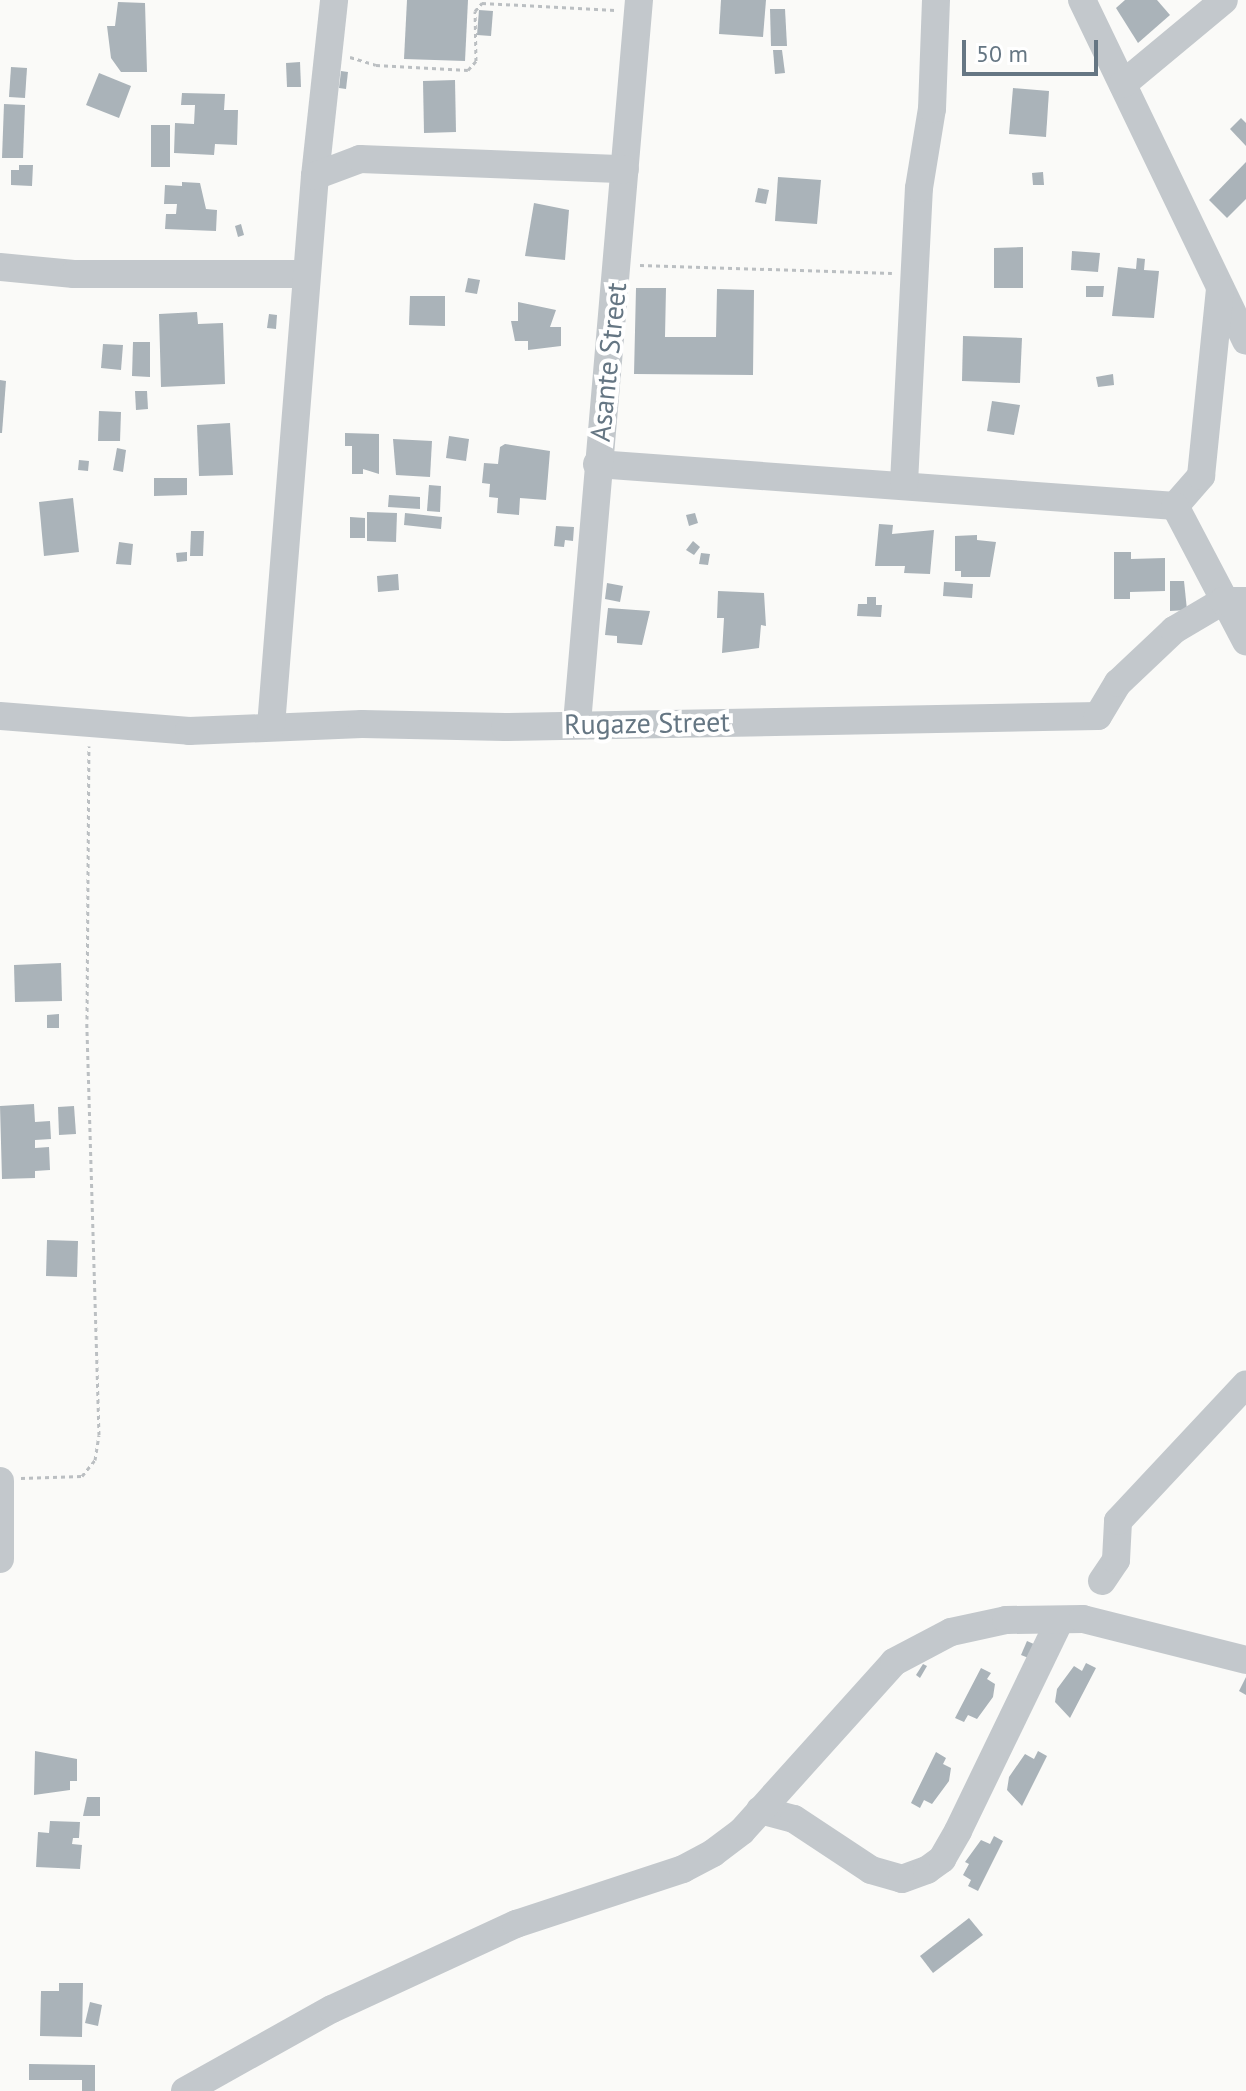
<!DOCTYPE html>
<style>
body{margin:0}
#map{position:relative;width:1246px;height:2091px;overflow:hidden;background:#fafaf8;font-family:"PT Sans",sans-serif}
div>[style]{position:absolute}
.building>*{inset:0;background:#aab3b9}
.path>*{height:3px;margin-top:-1.5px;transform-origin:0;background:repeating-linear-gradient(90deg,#bbbfc2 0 4px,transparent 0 8px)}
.minor>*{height:28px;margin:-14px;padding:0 14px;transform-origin:14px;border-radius:14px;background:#c3c8cc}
span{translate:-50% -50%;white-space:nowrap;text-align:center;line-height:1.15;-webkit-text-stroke:8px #fff;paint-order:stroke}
.street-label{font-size:28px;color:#657683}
.scale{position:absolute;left:962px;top:40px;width:136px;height:36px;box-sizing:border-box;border:4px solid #657683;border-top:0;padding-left:10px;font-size:24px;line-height:28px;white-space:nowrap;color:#657683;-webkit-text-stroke:6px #fff;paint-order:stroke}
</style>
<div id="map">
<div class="building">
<div style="clip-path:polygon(407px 0,468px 0,465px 61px,404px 59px)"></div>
<div style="clip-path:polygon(721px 0,766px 0,763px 37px,719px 34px)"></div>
<div style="clip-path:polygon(1125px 0,1157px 0,1170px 15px,1138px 43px,1116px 8px)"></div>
<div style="clip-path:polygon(118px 2px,145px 3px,147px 72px,121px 72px,111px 58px,107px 26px,115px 26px)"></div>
<div style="clip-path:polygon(770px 9px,785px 9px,787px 46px,771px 46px)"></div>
<div style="clip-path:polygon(479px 10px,493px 11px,491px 36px,477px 35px)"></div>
<div style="clip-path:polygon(773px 50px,782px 50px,785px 73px,775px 74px)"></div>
<div style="clip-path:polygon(300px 62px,301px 87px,287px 87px,286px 63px)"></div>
<div style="clip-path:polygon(11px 67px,27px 68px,25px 98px,9px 97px)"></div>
<div style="clip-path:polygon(341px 71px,348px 72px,346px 89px,339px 88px)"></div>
<div style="clip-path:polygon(99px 73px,131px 86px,119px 118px,86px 105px)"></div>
<div style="clip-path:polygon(455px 80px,456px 132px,424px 133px,423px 81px)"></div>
<div style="clip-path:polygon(1013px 88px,1049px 91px,1046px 137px,1009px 134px)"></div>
<div style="clip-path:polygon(182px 93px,225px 94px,224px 110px,238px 110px,237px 145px,215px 144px,214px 155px,174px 153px,175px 123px,194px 124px,195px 105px,181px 105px)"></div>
<div style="clip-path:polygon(4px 104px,25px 105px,23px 158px,2px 158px)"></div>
<div style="clip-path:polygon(1241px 118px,1246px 123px,1246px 146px,1230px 129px)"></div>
<div style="clip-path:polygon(151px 125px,170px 125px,170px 167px,151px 167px)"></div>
<div style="clip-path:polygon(1246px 162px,1246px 199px,1227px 218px,1209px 200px)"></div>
<div style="clip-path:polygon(19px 165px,33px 165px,32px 186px,11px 185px,11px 170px,19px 170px)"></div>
<div style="clip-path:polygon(1043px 172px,1044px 185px,1033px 185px,1032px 173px)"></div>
<div style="clip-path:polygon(778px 177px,821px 180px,817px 224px,775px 221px)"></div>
<div style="clip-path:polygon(182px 182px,200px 183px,206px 209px,217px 210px,216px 231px,165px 229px,166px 214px,176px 214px,177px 204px,164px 204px,165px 185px,182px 186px)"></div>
<div style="clip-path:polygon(758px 188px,769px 190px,766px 204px,755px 202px)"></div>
<div style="clip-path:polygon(534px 203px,569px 210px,565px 260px,525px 256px)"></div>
<div style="clip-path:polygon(241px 224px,244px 235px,238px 237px,235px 226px)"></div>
<div style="clip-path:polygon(1023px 247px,1023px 288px,994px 288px,994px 248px)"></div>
<div style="clip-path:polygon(1072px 251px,1100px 253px,1098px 272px,1071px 270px)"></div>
<div style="clip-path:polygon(1137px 258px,1145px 259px,1144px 270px,1159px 271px,1154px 318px,1112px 316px,1118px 267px,1136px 269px)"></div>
<div style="clip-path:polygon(468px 278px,480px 280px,477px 294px,465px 292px)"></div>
<div style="clip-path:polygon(1086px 286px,1104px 286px,1103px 297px,1086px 297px)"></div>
<div style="clip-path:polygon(636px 288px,666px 288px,665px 337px,716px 337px,717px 289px,754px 290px,753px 375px,634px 374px)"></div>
<div style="clip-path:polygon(410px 296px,445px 296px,445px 326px,409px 325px)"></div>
<div style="clip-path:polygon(518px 302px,556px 310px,550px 327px,561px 327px,561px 346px,528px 350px,528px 341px,515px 341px,511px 321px,518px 321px)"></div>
<div style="clip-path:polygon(197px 312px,198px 324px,223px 323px,225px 384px,161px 387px,159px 314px)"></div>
<div style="clip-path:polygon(269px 314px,277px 315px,276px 329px,267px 328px)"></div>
<div style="clip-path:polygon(963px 336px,1022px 338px,1020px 383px,962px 381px)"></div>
<div style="clip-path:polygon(133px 342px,150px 342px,150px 377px,132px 376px)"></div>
<div style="clip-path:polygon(103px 344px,123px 345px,121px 370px,101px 368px)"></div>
<div style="clip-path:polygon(1113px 374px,1114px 385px,1098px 387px,1096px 377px)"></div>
<div style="clip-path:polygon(0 380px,6px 381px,2px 433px,0 433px)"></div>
<div style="clip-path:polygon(135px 391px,147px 391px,148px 409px,136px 410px)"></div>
<div style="clip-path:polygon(992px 401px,1020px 405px,1014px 435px,987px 431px)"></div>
<div style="clip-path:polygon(99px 411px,121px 412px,120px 441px,98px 441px)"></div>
<div style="clip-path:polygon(230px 423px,233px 475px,199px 476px,197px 425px)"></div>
<div style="clip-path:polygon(345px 433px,379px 434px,379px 474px,363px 469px,363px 474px,352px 474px,352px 446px,345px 446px)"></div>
<div style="clip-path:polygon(449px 436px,469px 439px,466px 461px,446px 458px)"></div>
<div style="clip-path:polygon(393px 439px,432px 441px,430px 477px,396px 475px)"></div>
<div style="clip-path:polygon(505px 444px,550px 451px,546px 500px,520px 498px,519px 515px,497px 513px,498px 498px,489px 497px,490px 484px,482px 483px,484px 463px,498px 464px,500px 447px)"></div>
<div style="clip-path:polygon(117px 448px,126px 450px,123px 472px,113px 470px)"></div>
<div style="clip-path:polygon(79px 460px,89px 461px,88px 471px,78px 470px)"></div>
<div style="clip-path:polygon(154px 478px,187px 478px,187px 495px,154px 496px)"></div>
<div style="clip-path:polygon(429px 485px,441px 486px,440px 512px,427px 511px)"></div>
<div style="clip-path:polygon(389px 495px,420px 497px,420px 509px,388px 507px)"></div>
<div style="clip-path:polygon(73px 498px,79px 552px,44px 556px,39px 502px)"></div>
<div style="clip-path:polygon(367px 512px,397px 513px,396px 542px,367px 541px)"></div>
<div style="clip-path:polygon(405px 513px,442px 517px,441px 529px,404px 525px)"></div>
<div style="clip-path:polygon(695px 513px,698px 523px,689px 526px,686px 515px)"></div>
<div style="clip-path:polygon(350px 517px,365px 518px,365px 538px,350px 538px)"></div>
<div style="clip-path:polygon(879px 524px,893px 525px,892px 534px,934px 530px,930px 574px,904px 573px,905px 566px,875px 566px)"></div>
<div style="clip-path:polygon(556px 526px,574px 527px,573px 541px,565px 540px,564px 547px,554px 546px)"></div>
<div style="clip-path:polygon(191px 531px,204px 531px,203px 556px,190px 556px)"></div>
<div style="clip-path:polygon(977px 535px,977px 540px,996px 542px,990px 577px,961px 577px,961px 571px,955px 571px,955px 536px)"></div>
<div style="clip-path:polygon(693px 541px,700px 547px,694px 555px,686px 550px)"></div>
<div style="clip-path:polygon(119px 542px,133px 544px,131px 565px,116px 564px)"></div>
<div style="clip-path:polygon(187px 552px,187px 561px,177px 562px,176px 553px)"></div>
<div style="clip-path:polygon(1114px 552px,1131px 552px,1131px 559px,1165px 558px,1165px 591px,1130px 592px,1130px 599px,1114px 599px)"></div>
<div style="clip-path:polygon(701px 553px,710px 554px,708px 565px,699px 564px)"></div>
<div style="clip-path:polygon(398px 574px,399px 590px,378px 592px,377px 576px)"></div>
<div style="clip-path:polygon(1170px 581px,1184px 581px,1187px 610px,1170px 611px)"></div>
<div style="clip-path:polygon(944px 582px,973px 584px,972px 598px,943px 596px)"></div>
<div style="clip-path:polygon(607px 583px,623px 586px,620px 602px,605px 599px)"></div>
<div style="clip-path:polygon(718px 591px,764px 593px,766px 626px,761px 625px,759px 648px,722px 653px,724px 618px,717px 618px)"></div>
<div style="clip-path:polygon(867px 597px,876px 597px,876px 605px,882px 605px,881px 617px,857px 616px,858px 604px,867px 604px)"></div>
<div style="clip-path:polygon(608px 608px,650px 611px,642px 645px,617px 643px,617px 636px,605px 635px)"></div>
<div style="clip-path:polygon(61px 963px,62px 1001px,15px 1002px,14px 965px)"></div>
<div style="clip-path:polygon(59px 1014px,59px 1028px,47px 1028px,47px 1015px)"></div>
<div style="clip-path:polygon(34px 1104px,35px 1122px,50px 1121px,51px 1139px,35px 1140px,35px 1148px,49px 1147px,50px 1170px,35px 1171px,35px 1178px,2px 1179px,0 1106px)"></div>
<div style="clip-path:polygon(74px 1106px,76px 1134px,59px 1135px,58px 1107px)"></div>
<div style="clip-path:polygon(47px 1240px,78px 1241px,77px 1277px,46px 1276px)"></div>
<div style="clip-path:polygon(1027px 1641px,1036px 1645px,1031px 1659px,1021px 1655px)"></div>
<div style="clip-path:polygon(1086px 1663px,1096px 1668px,1070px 1718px,1055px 1702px,1057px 1689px,1074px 1666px,1082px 1671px)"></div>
<div style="clip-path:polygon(923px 1664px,927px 1666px,920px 1678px,916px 1675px)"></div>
<div style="clip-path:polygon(981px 1668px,991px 1673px,987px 1679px,995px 1684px,993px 1697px,977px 1719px,968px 1715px,964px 1722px,955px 1718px)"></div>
<div style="clip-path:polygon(1246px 1677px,1246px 1695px,1239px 1691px)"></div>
<div style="clip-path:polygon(35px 1751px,77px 1759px,77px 1781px,70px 1781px,70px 1790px,34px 1795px)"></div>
<div style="clip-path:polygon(1038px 1751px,1047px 1756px,1022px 1806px,1007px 1790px,1009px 1777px,1025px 1754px,1034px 1759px)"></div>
<div style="clip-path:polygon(936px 1752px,946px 1758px,943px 1764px,951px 1768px,949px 1781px,932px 1804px,924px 1800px,920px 1808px,911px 1803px)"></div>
<div style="clip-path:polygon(87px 1797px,100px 1797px,100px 1816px,83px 1816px)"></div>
<div style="clip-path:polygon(50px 1821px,80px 1822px,79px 1838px,73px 1838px,72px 1844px,82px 1845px,80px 1869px,36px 1867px,38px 1832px,49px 1833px)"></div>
<div style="clip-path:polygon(994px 1836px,1003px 1841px,978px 1891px,968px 1886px,971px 1880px,963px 1875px,969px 1864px,965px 1862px,981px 1840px,990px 1844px)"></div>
<div style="clip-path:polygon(969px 1918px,983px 1935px,933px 1973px,920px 1956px)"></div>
<div style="clip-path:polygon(59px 1983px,83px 1983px,82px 2037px,40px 2036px,41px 1991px,59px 1991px)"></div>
<div style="clip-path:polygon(90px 2002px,102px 2005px,98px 2026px,85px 2023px)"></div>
<div style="clip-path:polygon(29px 2064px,95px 2065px,95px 2091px,82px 2091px,82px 2080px,29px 2080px)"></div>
</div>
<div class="path">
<div style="left:350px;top:57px;width:27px;rotate:17deg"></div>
<div style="left:376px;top:65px;width:92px;rotate:3.1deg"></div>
<div style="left:468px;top:70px;width:12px;rotate:-48deg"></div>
<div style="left:476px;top:61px;width:50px;rotate:-91.1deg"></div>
<div style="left:475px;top:11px;width:11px;rotate:-49deg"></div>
<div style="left:482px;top:3px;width:133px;rotate:3deg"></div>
<div style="left:640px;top:265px;width:252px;rotate:1.8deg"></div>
<div style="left:21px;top:1478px;width:61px;rotate:-1.9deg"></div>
<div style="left:82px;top:1476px;width:21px;rotate:-51deg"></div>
<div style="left:95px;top:1460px;width:25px;rotate:-81deg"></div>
<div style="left:99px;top:1435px;width:416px;rotate:-91.7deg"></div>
<div style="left:87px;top:1019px;width:273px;rotate:-89.6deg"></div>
</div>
<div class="minor">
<div style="left:1082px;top:0;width:378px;rotate:64.3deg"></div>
<div style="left:1123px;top:84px;width:131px;rotate:-39.7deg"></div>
<div style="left:315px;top:176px;width:177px;rotate:-83.8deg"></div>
<div style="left:0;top:267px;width:74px;rotate:5.4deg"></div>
<div style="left:74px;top:274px;width:230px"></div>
<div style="left:597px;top:464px;width:580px;rotate:4.16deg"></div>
<div style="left:1175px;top:506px;width:40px;rotate:-49deg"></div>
<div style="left:1201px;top:476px;width:188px;rotate:-84.2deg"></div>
<div style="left:904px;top:483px;width:295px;rotate:-87.1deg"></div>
<div style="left:919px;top:188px;width:80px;rotate:-80.7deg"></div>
<div style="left:932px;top:109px;width:109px;rotate:-87.9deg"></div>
<div style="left:1175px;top:506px;width:153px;rotate:62.3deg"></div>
<div style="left:0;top:716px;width:190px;rotate:4.5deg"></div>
<div style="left:189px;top:731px;width:173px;rotate:-2.3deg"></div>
<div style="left:362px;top:724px;width:143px;rotate:1.2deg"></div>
<div style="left:505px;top:727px;width:593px;rotate:-1.06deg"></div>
<div style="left:1098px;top:716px;width:39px;rotate:-59deg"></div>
<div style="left:1118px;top:683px;width:77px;rotate:-43.4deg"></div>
<div style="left:1174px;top:630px;width:57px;rotate:-30.6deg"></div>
<div style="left:1223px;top:601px;width:23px"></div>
<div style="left:577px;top:723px;width:726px;rotate:-85.1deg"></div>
<div style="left:271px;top:726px;width:552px;rotate:-85.43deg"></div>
<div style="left:315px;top:176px;width:48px;rotate:-20.7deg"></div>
<div style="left:360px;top:159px;width:265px;rotate:2.2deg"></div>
<div style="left:0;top:1481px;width:78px;rotate:90deg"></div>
<div style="left:1102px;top:1581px;width:25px;rotate:-56deg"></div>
<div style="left:1116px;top:1560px;width:39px;rotate:-87deg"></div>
<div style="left:1118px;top:1521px;width:187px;rotate:-46.9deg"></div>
<div style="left:760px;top:1810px;width:35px;rotate:15deg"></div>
<div style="left:794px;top:1819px;width:92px;rotate:33.5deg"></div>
<div style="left:871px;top:1870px;width:32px;rotate:16deg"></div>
<div style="left:902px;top:1879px;width:27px;rotate:-20deg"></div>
<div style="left:927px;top:1870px;width:19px;rotate:-36deg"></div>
<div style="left:942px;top:1859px;width:32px;rotate:-60deg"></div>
<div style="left:958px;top:1831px;width:234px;rotate:-64.2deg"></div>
<div style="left:185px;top:2091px;width:168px;rotate:-29.2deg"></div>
<div style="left:332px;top:2009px;width:203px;rotate:-24.8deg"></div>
<div style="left:516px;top:1924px;width:176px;rotate:-18.2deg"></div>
<div style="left:683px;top:1869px;width:34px;rotate:-28deg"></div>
<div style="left:713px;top:1853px;width:36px;rotate:-37deg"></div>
<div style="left:742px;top:1831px;width:227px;rotate:-48deg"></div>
<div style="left:894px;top:1662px;width:64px;rotate:-27.8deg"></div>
<div style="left:951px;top:1632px;width:56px;rotate:-12.3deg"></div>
<div style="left:1006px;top:1620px;width:77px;rotate:-0.7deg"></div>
<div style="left:1083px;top:1619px;width:168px;rotate:14.1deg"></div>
</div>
<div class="street-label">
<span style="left:608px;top:362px;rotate:-84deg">Asante Street</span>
<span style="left:647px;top:723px;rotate:-1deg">Rugaze Street</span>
</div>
<div class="scale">50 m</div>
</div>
